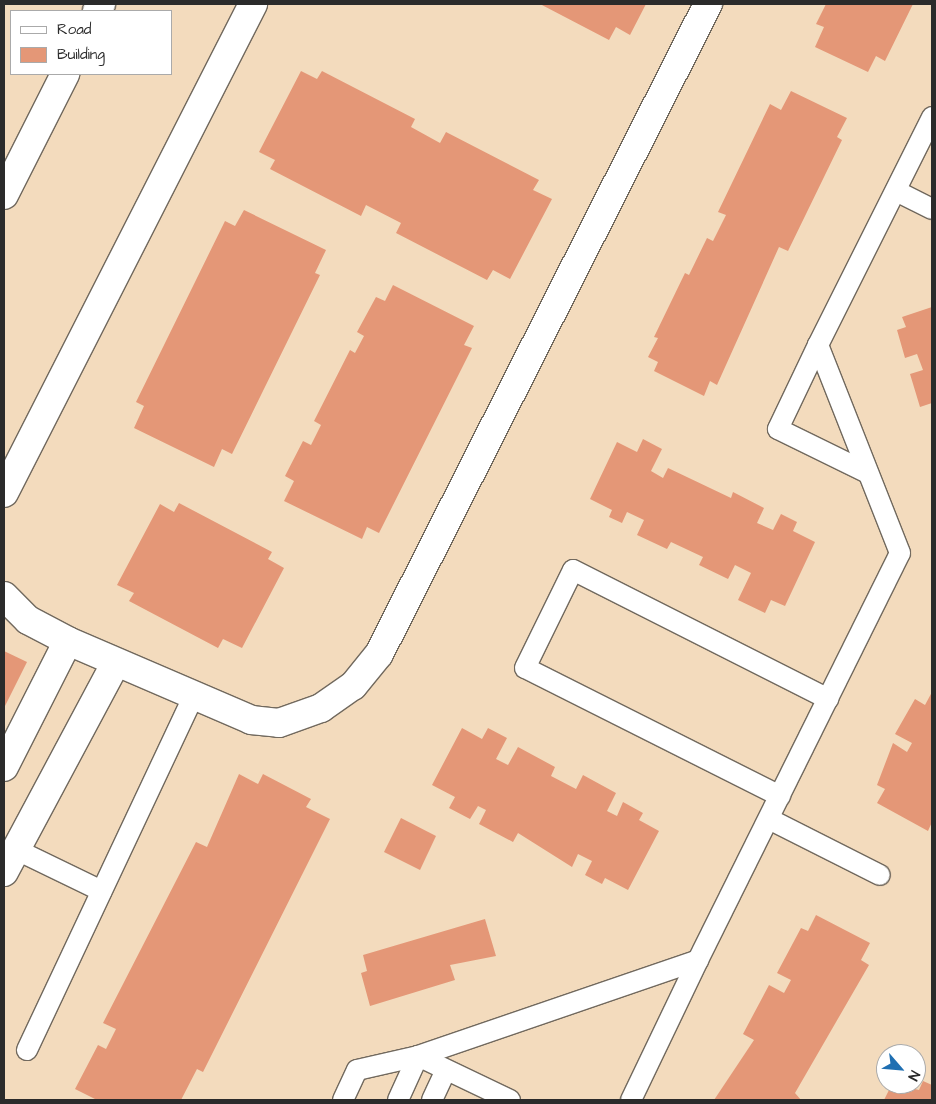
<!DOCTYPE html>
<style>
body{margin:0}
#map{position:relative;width:936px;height:1104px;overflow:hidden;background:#f3dbbd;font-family:"Architects Daughter",sans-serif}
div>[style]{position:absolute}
.building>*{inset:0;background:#e49777}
.roads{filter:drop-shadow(1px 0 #71695e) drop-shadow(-1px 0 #71695e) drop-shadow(0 1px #71695e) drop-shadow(0 -1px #71695e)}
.service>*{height:20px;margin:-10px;padding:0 10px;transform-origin:10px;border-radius:10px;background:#fff}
.minor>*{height:28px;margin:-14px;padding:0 14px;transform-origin:14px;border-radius:14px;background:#fff}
span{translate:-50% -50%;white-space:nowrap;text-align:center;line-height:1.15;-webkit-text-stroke:4px #fff;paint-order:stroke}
.frame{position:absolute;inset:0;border:5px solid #2b2b2b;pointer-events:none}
.legend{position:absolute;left:10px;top:10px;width:162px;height:65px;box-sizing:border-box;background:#fff;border:1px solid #aaa;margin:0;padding:6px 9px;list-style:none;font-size:15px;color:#2b2b2b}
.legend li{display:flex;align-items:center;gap:10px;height:25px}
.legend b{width:25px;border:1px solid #aaa}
.north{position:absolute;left:876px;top:1044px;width:50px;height:50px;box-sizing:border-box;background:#fff;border:1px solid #aaa;border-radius:50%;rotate:117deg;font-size:14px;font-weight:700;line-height:20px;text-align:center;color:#2b2b2b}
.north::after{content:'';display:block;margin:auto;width:18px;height:22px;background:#1f6fb2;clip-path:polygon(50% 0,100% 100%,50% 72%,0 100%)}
</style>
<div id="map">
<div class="building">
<div style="clip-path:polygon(540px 4px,646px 4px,630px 35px,616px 27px,609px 40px)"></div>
<div style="clip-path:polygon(826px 4px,913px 4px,885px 61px,876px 56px,868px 72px,815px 47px,824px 27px,816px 24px)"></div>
<div style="clip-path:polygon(301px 71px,317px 79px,322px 71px,415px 119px,411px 127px,440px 143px,446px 132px,539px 180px,533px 190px,552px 199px,510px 279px,493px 270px,487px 280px,396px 233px,401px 223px,366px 205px,361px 216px,270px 169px,275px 160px,259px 152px)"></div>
<div style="clip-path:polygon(791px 91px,847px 118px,837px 137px,842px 140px,788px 251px,779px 247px,717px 385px,710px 381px,704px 396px,654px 371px,658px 362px,648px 357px,658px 338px,654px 337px,685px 273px,689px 275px,707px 238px,713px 241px,726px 215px,718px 212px,770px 104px,781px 110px)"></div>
<div style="clip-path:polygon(244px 210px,326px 250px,315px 273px,320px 275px,232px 454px,222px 449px,214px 467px,134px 428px,144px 406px,136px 402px,225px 221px,235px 226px)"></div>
<div style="clip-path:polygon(393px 285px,474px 326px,464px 345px,472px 348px,379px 533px,367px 527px,362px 539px,284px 501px,294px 481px,285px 476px,303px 441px,311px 445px,321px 425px,314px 421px,350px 350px,355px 353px,364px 336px,357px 332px,376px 297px,385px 301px)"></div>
<div style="clip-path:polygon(932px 307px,932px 403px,920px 407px,910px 374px,923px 370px,917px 354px,905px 358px,897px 330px,906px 327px,902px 317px)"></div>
<div style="clip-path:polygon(643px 439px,662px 449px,651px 471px,663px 478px,668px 468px,731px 498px,733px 492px,764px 508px,757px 523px,773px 530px,781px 514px,797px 522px,793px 531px,815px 542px,785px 606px,771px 600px,765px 613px,738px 600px,751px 573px,735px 565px,728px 579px,699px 565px,703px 557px,671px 542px,667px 549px,637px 535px,644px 520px,627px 512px,622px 523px,609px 517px,612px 510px,590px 499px,617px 442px,637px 452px)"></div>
<div style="clip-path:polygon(179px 503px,272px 552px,268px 559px,284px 568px,242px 648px,223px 639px,218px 648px,129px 601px,134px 593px,117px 585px,160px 504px,174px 512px)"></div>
<div style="clip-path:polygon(4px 651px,27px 662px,4px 708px)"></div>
<div style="clip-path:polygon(932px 692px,932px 822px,928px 831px,877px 803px,885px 789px,877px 785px,893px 743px,907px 752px,912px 743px,895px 734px,915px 699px,925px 705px)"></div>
<div style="clip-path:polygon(462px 728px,482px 739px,488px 728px,507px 738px,496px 759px,508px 765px,518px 747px,555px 767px,551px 776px,576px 789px,583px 775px,616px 793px,607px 811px,617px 816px,623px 802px,643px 813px,639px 820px,659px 831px,628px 890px,605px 878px,602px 884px,585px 875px,592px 861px,578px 854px,572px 867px,518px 833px,513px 842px,479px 824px,486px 810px,478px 806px,470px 819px,449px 808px,455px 797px,432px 785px)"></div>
<div style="clip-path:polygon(239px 774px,258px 784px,263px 774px,311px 799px,306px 807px,330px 819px,203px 1072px,197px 1069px,181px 1100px,97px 1100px,75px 1089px,98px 1045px,106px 1049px,116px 1029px,103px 1023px,196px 842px,207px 847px)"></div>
<div style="clip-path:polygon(401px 818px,436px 836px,420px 870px,384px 852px)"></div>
<div style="clip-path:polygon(816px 915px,870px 943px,861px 960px,869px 965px,795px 1093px,801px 1100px,714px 1100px,754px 1040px,743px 1034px,769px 985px,784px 993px,791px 980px,777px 973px,801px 928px,808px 931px)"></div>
<div style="clip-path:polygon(485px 919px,496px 956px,450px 965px,455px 980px,370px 1006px,361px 973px,367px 971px,363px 955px)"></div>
<div style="clip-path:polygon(923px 1081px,932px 1085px,932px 1100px,884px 1100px,892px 1084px,919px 1090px)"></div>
</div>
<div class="roads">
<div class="service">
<div style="left:896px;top:191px;width:40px;rotate:26.6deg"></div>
<div style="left:818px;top:345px;width:93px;rotate:115.5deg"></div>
<div style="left:778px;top:429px;width:100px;rotate:26.1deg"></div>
<div style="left:780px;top:796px;width:285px;rotate:-153.3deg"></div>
<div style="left:525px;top:668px;width:109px;rotate:-63.9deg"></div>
<div style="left:573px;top:570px;width:286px;rotate:26.8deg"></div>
<div style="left:769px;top:819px;width:124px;rotate:26.8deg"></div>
<div style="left:17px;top:850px;width:94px;rotate:25.8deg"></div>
<div style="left:27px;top:1050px;width:389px;rotate:-64.8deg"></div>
<div style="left:418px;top:1056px;width:102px;rotate:25.6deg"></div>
<div style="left:343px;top:1100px;width:33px;rotate:-65deg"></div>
<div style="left:357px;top:1070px;width:63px;rotate:-12.9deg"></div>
<div style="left:418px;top:1056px;width:296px;rotate:-18.9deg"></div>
<div style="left:698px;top:960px;width:454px;rotate:-63.6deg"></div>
<div style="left:900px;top:553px;width:224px;rotate:-111.5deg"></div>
<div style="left:818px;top:345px;width:255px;rotate:-63.4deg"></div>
<div style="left:398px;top:1100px;width:48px;rotate:-65.6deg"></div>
<div style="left:432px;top:1100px;width:33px;rotate:-65deg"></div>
<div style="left:631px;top:1100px;width:155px;rotate:-64.4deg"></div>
</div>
<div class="minor">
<div style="left:97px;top:11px;width:8px;rotate:-60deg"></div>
<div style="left:4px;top:195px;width:136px;rotate:-63.2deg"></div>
<div style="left:4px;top:493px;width:549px;rotate:-63.01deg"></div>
<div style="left:4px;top:596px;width:34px;rotate:45deg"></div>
<div style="left:28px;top:620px;width:45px;rotate:27.7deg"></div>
<div style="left:68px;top:641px;width:199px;rotate:23.3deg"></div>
<div style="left:251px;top:720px;width:28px;rotate:6deg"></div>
<div style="left:279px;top:723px;width:45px;rotate:-19.7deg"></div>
<div style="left:321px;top:708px;width:39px;rotate:-35deg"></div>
<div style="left:353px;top:686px;width:41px;rotate:-50.9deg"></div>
<div style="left:379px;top:654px;width:729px;rotate:-63.15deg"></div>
<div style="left:4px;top:767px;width:141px;rotate:-63.1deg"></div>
<div style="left:4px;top:872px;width:236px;rotate:-61.9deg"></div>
</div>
</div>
<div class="frame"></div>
<ul class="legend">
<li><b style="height:6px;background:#fff"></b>Road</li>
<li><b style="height:14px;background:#e49777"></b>Building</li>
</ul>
<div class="north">N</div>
</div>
